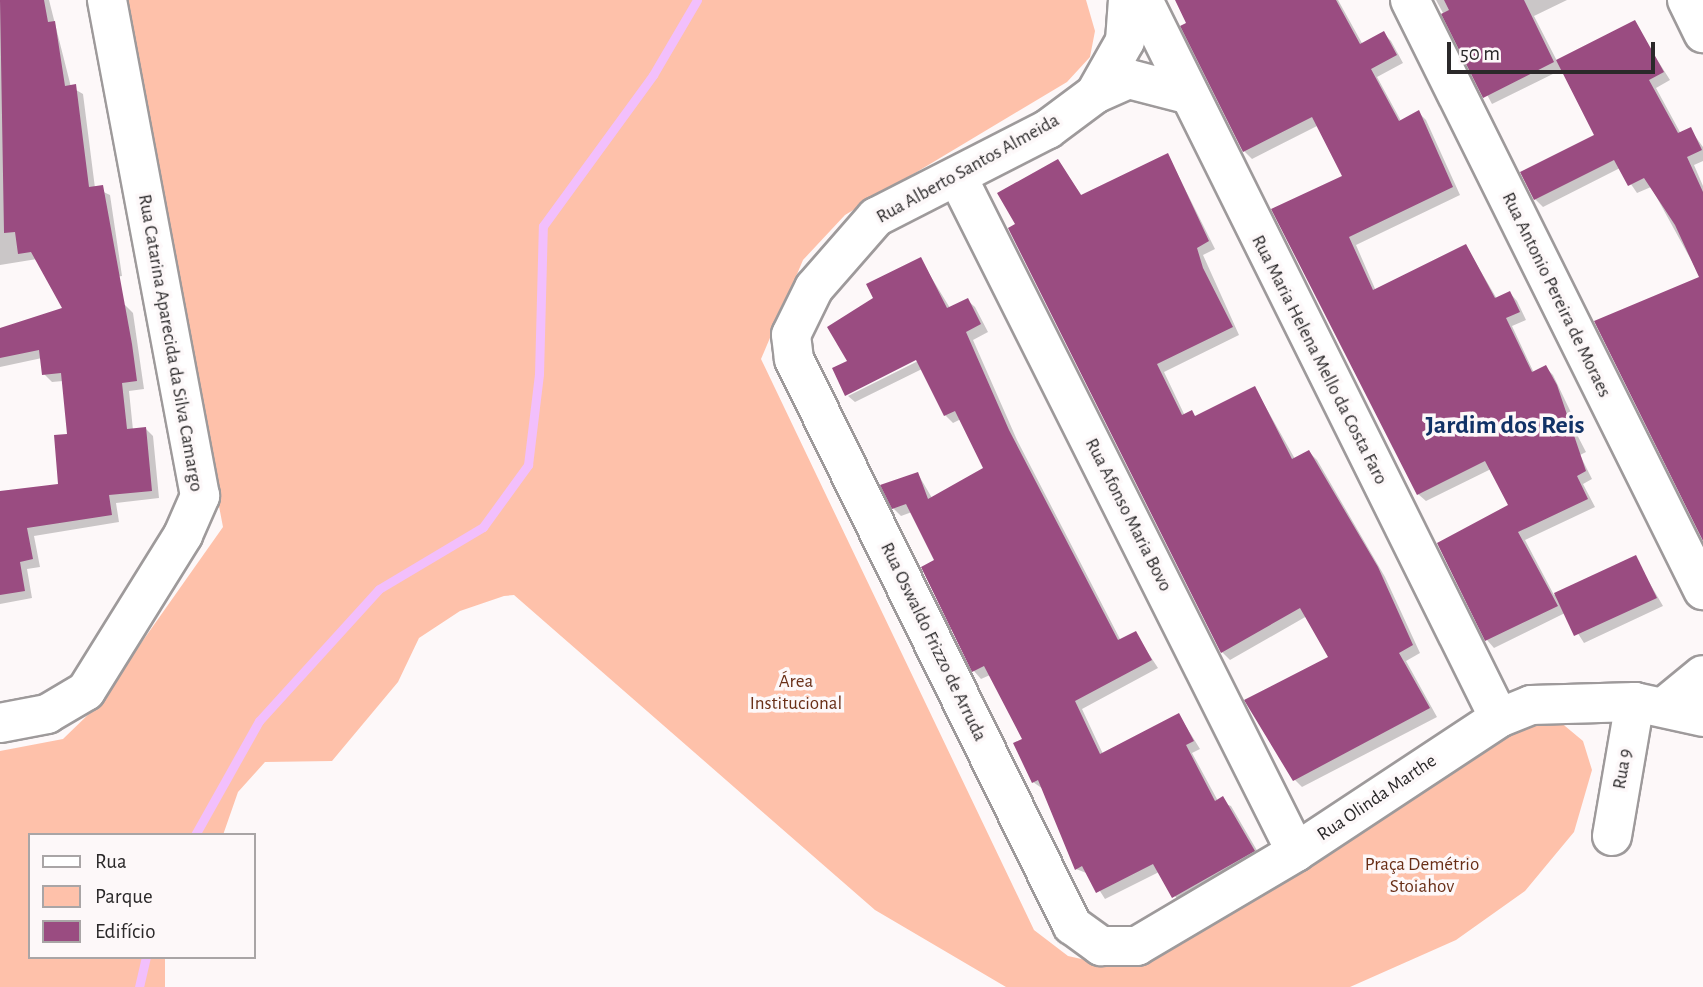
<!DOCTYPE html>
<meta charset="utf-8">
<style>
body{margin:0}
#map{position:relative;width:1703px;height:987px;overflow:hidden;background:#fdf8f9;font-family:"Alegreya Sans",sans-serif}
div>[style]{position:absolute}
.green>*{inset:0;background:#fec1aa}
.shadow>*{inset:0;background:#0003}
.stream>*{height:9px;margin:-4.5px;padding:0 4.5px;transform-origin:4.5px;border-radius:4.5px;background:#f2bffc}
.building>*{inset:0;background:#9a4c81}
.roads{filter:drop-shadow(2px 0 #9e9a9b) drop-shadow(-2px 0 #9e9a9b) drop-shadow(0 2px #9e9a9b) drop-shadow(0 -2px #9e9a9b)}
.minor>*{height:38px;margin:-19px;padding:0 19px;transform-origin:19px;border-radius:19px;background:#fff}
span{translate:-50% -50%;white-space:nowrap;text-align:center;line-height:1.15;-webkit-text-stroke:7px #fdf8f9;paint-order:stroke}
.street-label{font-size:19px;color:#2b292a}
.park-label{font-size:19px;color:#692f17}
.district-label{font-size:26px;color:#113266;font-weight:700}
.legend{position:absolute;left:28px;top:833px;width:228px;height:126px;box-sizing:border-box;background:#fdf8f9;border:2px solid #a9a5a6;margin:0;padding:9px 12px;list-style:none;font-size:21px;color:#2b292a}
.legend li{display:flex;align-items:center;gap:14px;height:35px}
.legend b{width:35px;border:2px solid #a9a5a6}
.scale{position:absolute;left:1447px;top:42px;width:208px;height:32px;box-sizing:border-box;border:4px solid #2b292a;border-top:0;padding-left:9px;font-size:21px;line-height:24px;white-space:nowrap;color:#2b292a;-webkit-text-stroke:5px #fdf8f9;paint-order:stroke}
</style>
<div id="map">
<div class="green">
<div style="clip-path:polygon(122px 0,1086px 0,1095px 31px,1090px 57px,1067px 82px,845px 215px,803px 260px,761px 359px,1034px 930px,1068px 956px,1117px 967px,1177px 939px,1524px 725px,1559px 721px,1583px 741px,1592px 770px,1574px 832px,1525px 891px,1456px 940px,1350px 987px,1006px 987px,875px 910px,514px 595px,504px 596px,460px 611px,419px 638px,398px 682px,332px 761px,265px 762px,238px 792px,223px 835px,30px 835px,30px 957px,165px 957px,165px 987px,0 987px,0 751px,63px 739px,96px 707px,223px 527px)"></div>
</div>
<div class="shadow">
<div style="clip-path:polygon(0 0,49px 0,71px 87px,83px 94px,95px 188px,110px 195px,122px 276px,56px 286px,37px 259px,0 265px)"></div>
<div style="clip-path:polygon(1177px 0,1338px 0,1363px 45px,1383px 33px,1391px 41px,1403px 63px,1377px 77px,1401px 121px,1418px 112px,1426px 120px,1460px 195px,1356px 245px,1376px 291px,1466px 246px,1497px 299px,1510px 293px,1517px 301px,1526px 320px,1512px 326px,1534px 373px,1545px 367px,1553px 375px,1576px 423px,1572px 425px,1586px 452px,1580px 455px,1592px 479px,1583px 484px,1595px 507px,1525px 540px,1554px 595px,1635px 558px,1663px 606px,1584px 643px,1565px 613px,1494px 648px,1487px 640px,1510px 506px,1491px 469px,1426px 501px,1418px 494px,1273px 209px,1344px 177px,1319px 125px,1252px 159px,1244px 151px)"></div>
<div style="clip-path:polygon(1436px 0,1567px 0,1534px 16px,1557px 61px,1634px 23px,1670px 80px,1656px 88px,1681px 134px,1690px 129px,1703px 147px,1703px 161px,1694px 165px,1703px 186px,1703px 537px,1701px 278px,1651px 187px,1637px 193px,1620px 168px,1543px 207px,1535px 199px,1597px 135px,1563px 69px,1492px 104px)"></div>
<div style="clip-path:polygon(1168px 155px,1215px 249px,1203px 255px,1239px 335px,1164px 372px,1185px 416px,1196px 417px,1255px 388px,1295px 459px,1309px 452px,1317px 460px,1385px 577px,1420px 653px,1406px 661px,1437px 717px,1302px 787px,1294px 779px,1330px 658px,1307px 616px,1230px 660px,1222px 652px,1017px 225px,1058px 161px,1082px 196px)"></div>
<div style="clip-path:polygon(920px 259px,950px 308px,967px 300px,975px 307px,988px 332px,973px 340px,1017px 440px,1121px 641px,1135px 633px,1158px 668px,1082px 709px,1103px 754px,1179px 715px,1200px 749px,1192px 753px,1218px 801px,1231px 806px,1262px 859px,1181px 905px,1159px 872px,1105px 899px,1089px 874px,1076px 869px,1043px 789px,1033px 782px,1025px 739px,990px 675px,981px 679px,974px 671px,923px 568px,936px 561px,912px 512px,901px 516px,893px 508px,918px 474px,932px 498px,985px 469px,961px 419px,953px 423px,945px 415px,922px 369px,855px 402px,848px 396px,924px 358px,850px 361px,876px 299px)"></div>
<div style="clip-path:polygon(125px 305px,133px 313px,144px 389px,129px 391px,133px 430px,146px 429px,153px 436px,159px 498px,116px 503px,119px 522px,34px 536px,40px 567px,27px 569px,32px 598px,0 604px,0 493px,60px 486px,69px 436px,63px 381px,52px 382px,44px 374px,42px 358px,0 367px,0 330px)"></div>
</div>
<div class="stream">
<div style="left:195px;top:835px;width:131px;rotate:-60.7deg"></div>
<div style="left:259px;top:721px;width:178px;rotate:-47.7deg"></div>
<div style="left:379px;top:589px;width:121px;rotate:-30.8deg"></div>
<div style="left:483px;top:527px;width:77px;rotate:-54deg"></div>
<div style="left:528px;top:465px;width:92px;rotate:-83.1deg"></div>
<div style="left:539px;top:374px;width:148px;rotate:-88.5deg"></div>
<div style="left:543px;top:226px;width:187px;rotate:-53.9deg"></div>
<div style="left:653px;top:75px;width:87px;rotate:-59.6deg"></div>
<div style="left:139px;top:987px;width:31px;rotate:-77deg"></div>
</div>
<div class="building">
<div style="clip-path:polygon(0 0,44px 0,48px 22px,55px 21px,65px 86px,76px 84px,89px 187px,103px 185px,132px 344px,137px 381px,122px 383px,127px 429px,146px 427px,152px 491px,109px 495px,112px 515px,27px 528px,33px 559px,20px 562px,25px 591px,0 595px,0 491px,58px 484px,54px 435px,67px 434px,61px 373px,42px 375px,39px 350px,0 358px,0 328px,62px 308px,31px 252px,18px 254px,15px 232px,4px 233px)"></div>
<div style="clip-path:polygon(1175px 0,1336px 0,1360px 44px,1384px 31px,1397px 55px,1371px 69px,1399px 121px,1419px 110px,1453px 187px,1349px 237px,1373px 290px,1466px 244px,1495px 298px,1510px 291px,1520px 312px,1506px 318px,1532px 372px,1546px 365px,1557px 385px,1586px 471px,1577px 476px,1588px 499px,1518px 532px,1558px 606px,1485px 641px,1437px 543px,1508px 505px,1485px 461px,1417px 495px,1271px 209px,1342px 176px,1312px 117px,1243px 152px,1180px 26px,1186px 23px)"></div>
<div style="clip-path:polygon(1444px 0,1524px 0,1554px 62px,1483px 98px,1441px 14px,1449px 10px)"></div>
<div style="clip-path:polygon(1635px 20px,1664px 72px,1649px 80px,1678px 133px,1691px 127px,1702px 150px,1687px 157px,1703px 192px,1703px 541px,1594px 321px,1699px 277px,1675px 225px,1644px 178px,1628px 186px,1614px 160px,1534px 200px,1520px 172px,1594px 135px,1556px 60px)"></div>
<div style="clip-path:polygon(1168px 153px,1209px 241px,1197px 248px,1203px 268px,1233px 327px,1157px 364px,1182px 415px,1192px 410px,1195px 416px,1255px 386px,1292px 459px,1309px 450px,1378px 567px,1413px 645px,1399px 653px,1430px 708px,1293px 781px,1244px 700px,1328px 657px,1300px 608px,1221px 653px,1008px 228px,1015px 224px,997px 193px,1058px 159px,1081px 195px)"></div>
<div style="clip-path:polygon(921px 257px,947px 308px,968px 298px,981px 324px,966px 332px,1009px 430px,1118px 640px,1136px 631px,1152px 660px,1075px 701px,1100px 754px,1179px 713px,1194px 741px,1186px 745px,1215px 801px,1223px 796px,1255px 851px,1172px 898px,1153px 864px,1096px 893px,1082px 866px,1075px 870px,1038px 780px,1032px 783px,1013px 743px,1022px 739px,984px 666px,972px 672px,921px 567px,934px 560px,906px 504px,892px 509px,880px 485px,918px 472px,928px 499px,983px 468px,955px 411px,944px 416px,916px 360px,845px 396px,832px 368px,847px 361px,827px 327px,873px 298px,866px 284px)"></div>
<div style="clip-path:polygon(1636px 555px,1657px 598px,1574px 636px,1554px 593px)"></div>
</div>
<div class="roads">
<div class="minor">
<div style="left:1128px;top:0;width:41px;rotate:94.2deg"></div>
<div style="left:1125px;top:41px;width:61px;rotate:119.5deg"></div>
<div style="left:1095px;top:94px;width:59px;rotate:143.3deg"></div>
<div style="left:1048px;top:129px;width:193px;rotate:152.9deg"></div>
<div style="left:876px;top:217px;width:94px;rotate:131.1deg"></div>
<div style="left:814px;top:288px;width:52px;rotate:116.1deg"></div>
<div style="left:791px;top:335px;width:24px;rotate:83deg"></div>
<div style="left:794px;top:359px;width:631px;rotate:63.84deg"></div>
<div style="left:1072px;top:925px;width:36px;rotate:36deg"></div>
<div style="left:1101px;top:946px;width:36px"></div>
<div style="left:1137px;top:946px;width:185px;rotate:-30.6deg"></div>
<div style="left:1296px;top:852px;width:243px;rotate:-33.4deg"></div>
<div style="left:1499px;top:718px;width:35px;rotate:-22deg"></div>
<div style="left:1531px;top:705px;width:104px;rotate:-1.7deg"></div>
<div style="left:1635px;top:702px;width:70px;rotate:12.4deg"></div>
<div style="left:1143px;top:0;width:801px;rotate:63.63deg"></div>
<div style="left:1410px;top:0;width:659px;rotate:63.59deg"></div>
<div style="left:1687px;top:0;width:37px;rotate:64deg"></div>
<div style="left:1095px;top:94px;width:37px;rotate:-24deg"></div>
<div style="left:1129px;top:79px;width:59px;rotate:14.7deg"></div>
<div style="left:958px;top:178px;width:754px;rotate:63.37deg"></div>
<div style="left:1664px;top:707px;width:50px;rotate:-39.4deg"></div>
<div style="left:0;top:723px;width:48px;rotate:-10.8deg"></div>
<div style="left:47px;top:714px;width:45px;rotate:-30.5deg"></div>
<div style="left:86px;top:691px;width:184px;rotate:-58.1deg"></div>
<div style="left:183px;top:535px;width:43px;rotate:-66.4deg"></div>
<div style="left:200px;top:496px;width:505px;rotate:-100.62deg"></div>
<div style="left:1612px;top:836px;width:136px;rotate:-80.3deg"></div>
</div>
</div>
<div class="street-label">
<span style="left:968px;top:169px;rotate:-29deg">Rua Alberto Santos Almeida</span>
<span style="left:1556px;top:295px;rotate:64deg">Rua Antonio Pereira de Moraes</span>
<span style="left:170px;top:343px;rotate:80deg">Rua Catarina Aparecida da Silva Camargo</span>
<span style="left:1319px;top:360px;rotate:63deg">Rua Maria Helena Mello da Costa Faro</span>
<span style="left:1128px;top:515px;rotate:63deg">Rua Afonso Maria Bovo</span>
<span style="left:933px;top:642px;rotate:64deg">Rua Oswaldo Frizzo de Arruda</span>
<span style="left:1623px;top:769px;rotate:-80deg">Rua 9</span>
<span style="left:1377px;top:798px;rotate:-34deg">Rua Olinda Marthe</span>
</div>
<div class="park-label">
<span style="left:796px;top:693px">Área<br>Institucional</span>
<span style="left:1422px;top:876px">Praça Demétrio<br>Stoiahov</span>
</div>
<div class="district-label">
<span style="left:1505px;top:426px">Jardim dos Reis</span>
</div>
<ul class="legend">
<li><b style="height:9px;background:#fff"></b>Rua</li>
<li><b style="height:19px;background:#fec1aa"></b>Parque</li>
<li><b style="height:19px;background:#9a4c81"></b>Edifício</li>
</ul>
<div class="scale">50 m</div>
</div>
